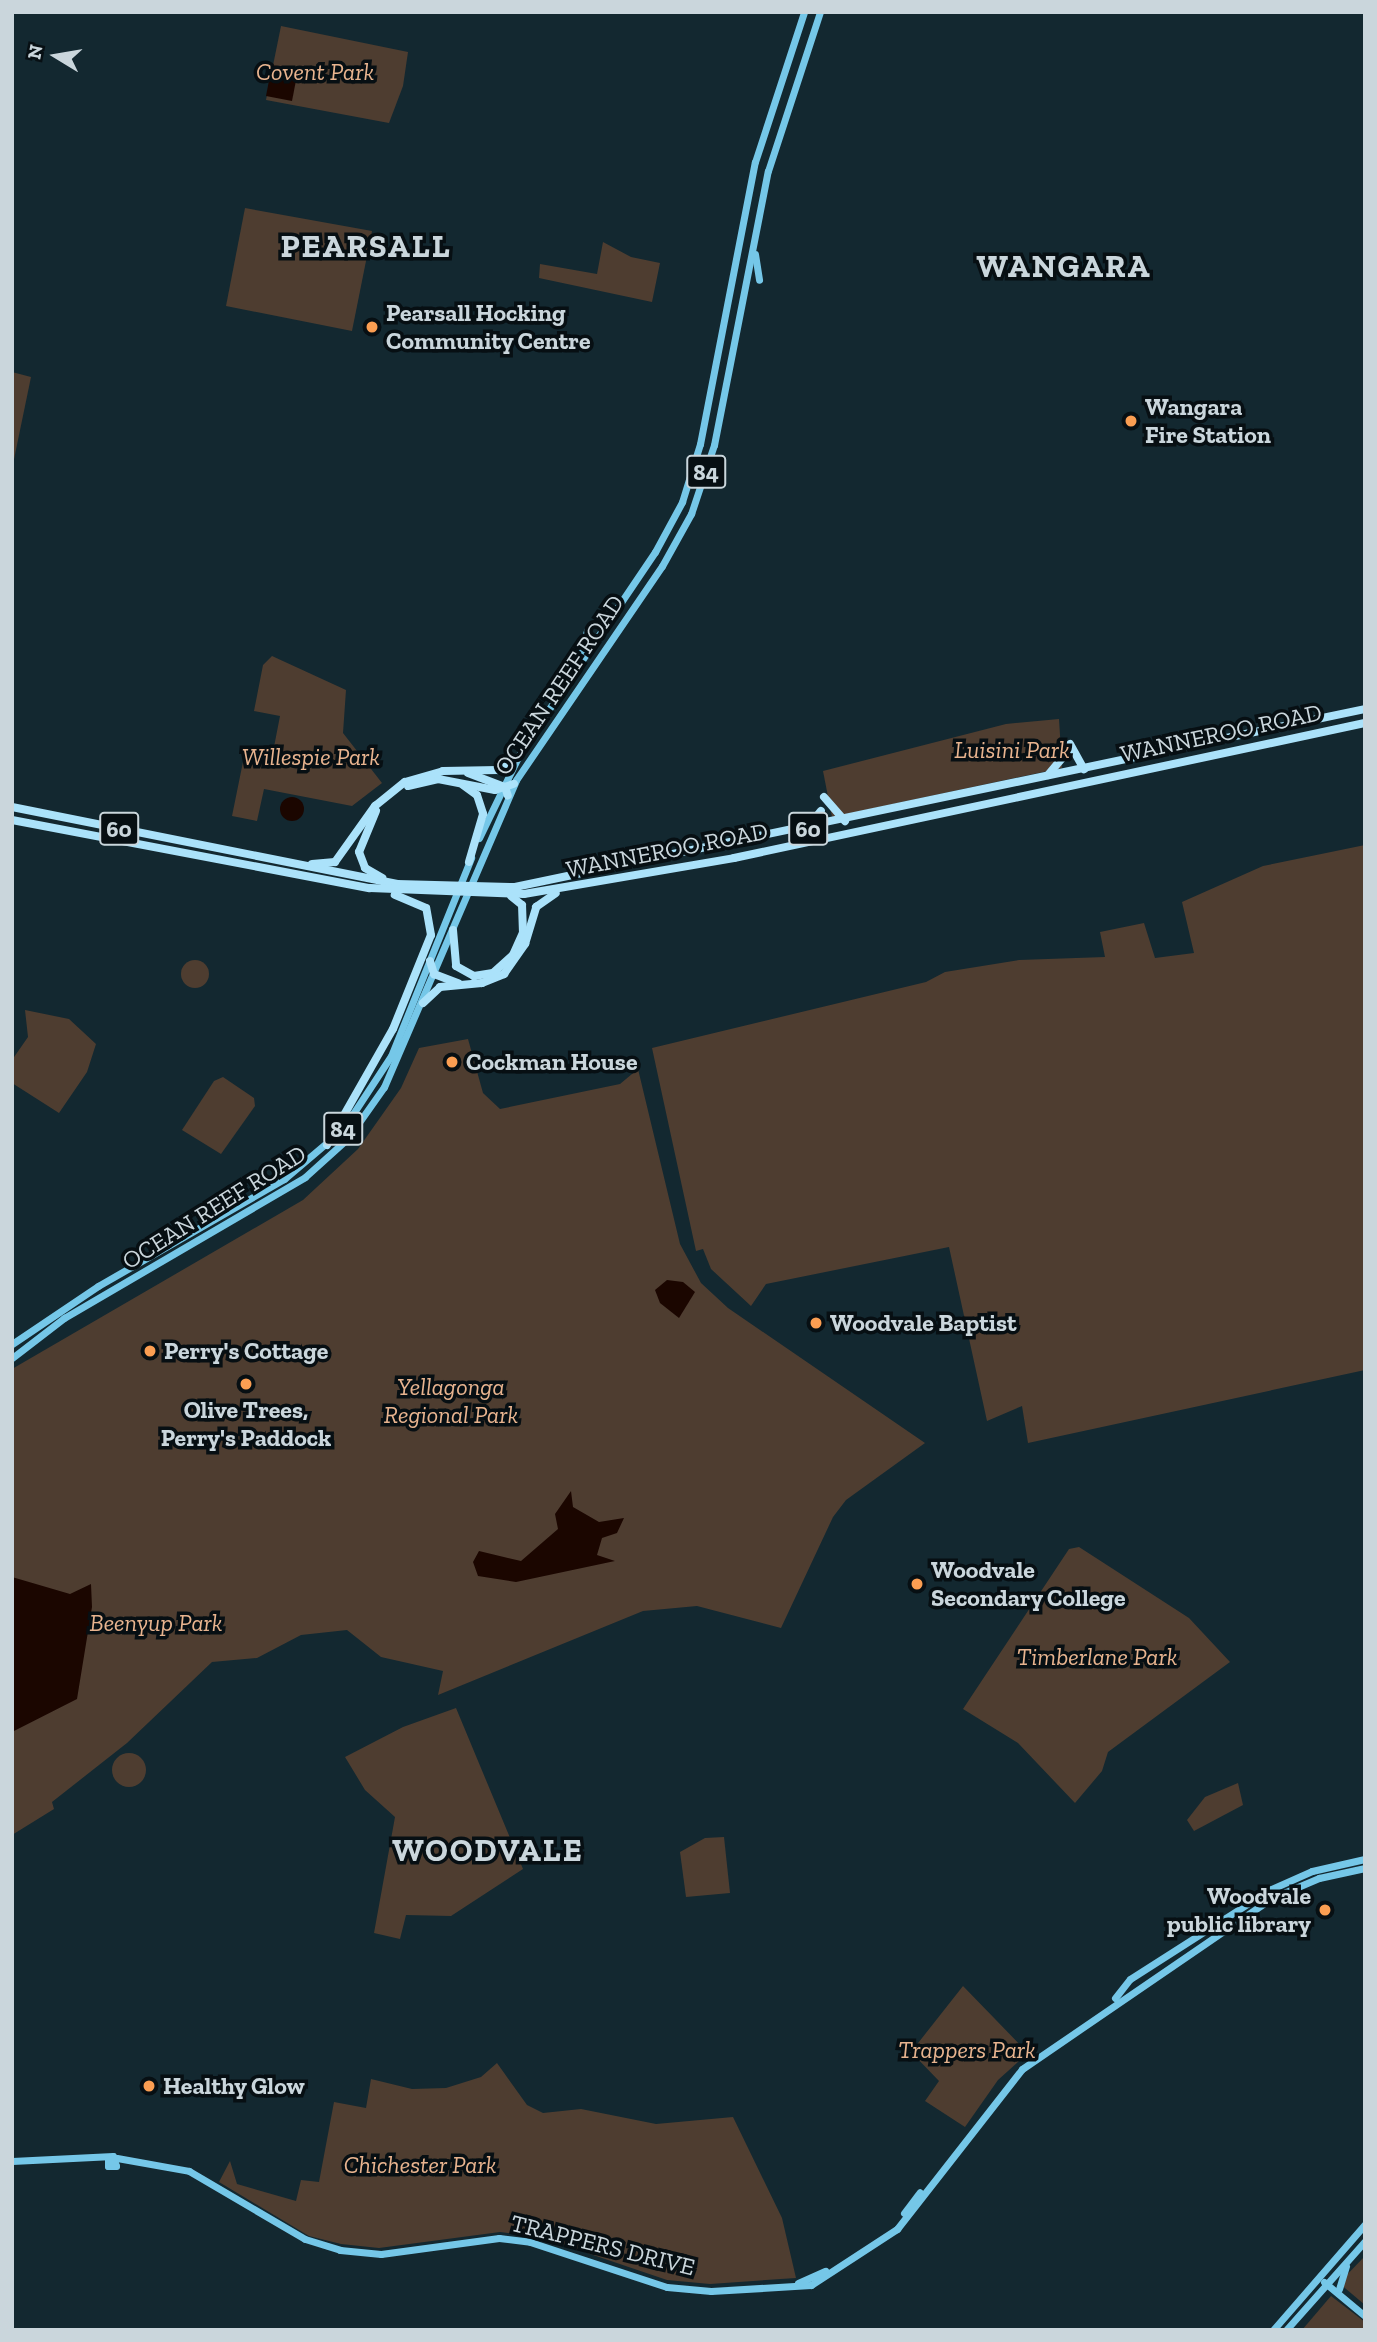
<!DOCTYPE html>
<style>
body{margin:0}
#map{position:relative;width:1377px;height:2342px;overflow:hidden;background:#132830;font-family:"Zilla Slab",serif}
div>[style]{position:absolute}
.green>*{inset:0;background:#4e3d30}
.round{border-radius:50%}
.water>*{inset:0;background:#1b0600}
.major>*{height:7px;margin:-3.5px;padding:0 3.5px;transform-origin:3.5px;border-radius:3.5px;background:#75c7e8}
.highway>*{height:8px;margin:-4px;padding:0 4px;transform-origin:4px;border-radius:4px;background:#abe2fa}
.dots>*{width:19px;height:19px;translate:-50% -50%;box-sizing:border-box;border:4px solid #070f13;border-radius:50%}
span{translate:-50% -50%;white-space:nowrap;text-align:center;line-height:1.15;-webkit-text-stroke:7px #070f13;paint-order:stroke}
.shield-label span{padding:2px 5px;background:#070f13;border:2px solid;border-radius:5px;-webkit-text-stroke-width:0}
.shield-label{font-size:23px;color:#cad6dc;font-weight:700}
.park-label{font-size:24px;color:#e8b48f;font-style:italic}
.poi-label{font-size:24px;color:#cad6dc;font-weight:700}
.left{translate:0 -50%;text-align:left}
.right{translate:-100% -50%;text-align:right}
.street-label{font-size:24px;color:#cad6dc}
.district-label{font-size:32px;color:#cad6dc;font-weight:700;letter-spacing:2px}
.frame{position:absolute;inset:0;border:14px solid #cad6dc;pointer-events:none}
.north{position:absolute;left:21px;top:21px;width:70px;height:70px;-webkit-text-stroke:5px #070f13;paint-order:stroke;rotate:281deg;font-size:19px;font-weight:700;line-height:28px;text-align:center;color:#cad6dc}
.north::after{content:'';display:block;margin:auto;width:24px;height:32px;background:#cad6dc;clip-path:polygon(50% 0,100% 100%,50% 72%,0 100%)}
</style>
<div id="map">
<div class="green">
<div style="clip-path:polygon(281px 26px,408px 52px,403px 86px,389px 123px,266px 100px)"></div>
<div style="clip-path:polygon(245px 208px,372px 231px,352px 331px,226px 306px)"></div>
<div style="clip-path:polygon(603px 242px,631px 257px,660px 263px,652px 302px,539px 278px,540px 264px,597px 274px)"></div>
<div style="clip-path:polygon(12px 372px,31px 377px,12px 469px)"></div>
<div style="clip-path:polygon(272px 656px,346px 690px,343px 733px,382px 783px,352px 806px,264px 789px,257px 821px,232px 816px,246px 747px,273px 752px,280px 716px,254px 711px,263px 665px)"></div>
<div style="clip-path:polygon(1059px 719px,1062px 768px,832px 817px,823px 771px,1006px 724px)"></div>
<div style="clip-path:polygon(1365px 845px,1365px 1370px,1028px 1443px,1022px 1406px,987px 1421px,949px 1247px,766px 1284px,751px 1306px,711px 1269px,703px 1249px,696px 1251px,652px 1048px,926px 982px,945px 972px,1019px 960px,1105px 957px,1100px 932px,1144px 923px,1155px 958px,1194px 953px,1182px 902px,1263px 866px)"></div>
<div class="round" style="left:181px;top:960px;width:28px;height:28px"></div>
<div style="clip-path:polygon(25px 1010px,69px 1019px,96px 1044px,87px 1072px,59px 1113px,12px 1083px,12px 1060px,28px 1037px)"></div>
<div style="clip-path:polygon(468px 1039px,483px 1093px,500px 1109px,620px 1084px,638px 1069px,680px 1244px,701px 1283px,728px 1308px,925px 1443px,846px 1500px,833px 1517px,781px 1628px,697px 1606px,643px 1611px,438px 1695px,443px 1671px,381px 1657px,347px 1630px,301px 1635px,257px 1658px,212px 1662px,127px 1743px,52px 1802px,54px 1809px,12px 1835px,12px 1369px,303px 1200px,358px 1149px,401px 1088px,419px 1048px)"></div>
<div style="clip-path:polygon(223px 1077px,254px 1098px,255px 1106px,221px 1154px,182px 1130px,214px 1081px)"></div>
<div style="clip-path:polygon(1079px 1547px,1189px 1618px,1230px 1662px,1108px 1752px,1102px 1771px,1075px 1803px,1018px 1743px,963px 1709px,1069px 1549px)"></div>
<div style="clip-path:polygon(456px 1708px,523px 1869px,451px 1916px,406px 1915px,400px 1939px,374px 1933px,395px 1817px,365px 1790px,345px 1757px,403px 1727px)"></div>
<div class="round" style="left:112px;top:1753px;width:34px;height:34px"></div>
<div style="clip-path:polygon(1238px 1783px,1243px 1805px,1194px 1831px,1187px 1820px,1205px 1797px)"></div>
<div style="clip-path:polygon(724px 1837px,730px 1893px,686px 1897px,680px 1852px,705px 1838px)"></div>
<div style="clip-path:polygon(963px 1986px,1028px 2053px,998px 2080px,965px 2127px,925px 2101px,939px 2081px,911px 2052px)"></div>
<div style="clip-path:polygon(497px 2063px,527px 2105px,543px 2113px,581px 2109px,656px 2124px,733px 2117px,782px 2218px,796px 2278px,710px 2284px,667px 2280px,540px 2237px,500px 2232px,379px 2248px,341px 2244px,309px 2236px,219px 2182px,230px 2161px,237px 2184px,296px 2201px,301px 2180px,319px 2182px,334px 2102px,366px 2108px,371px 2079px,412px 2089px,446px 2088px,481px 2077px)"></div>
<div style="clip-path:polygon(1365px 2256px,1365px 2305px,1339px 2283px)"></div>
<div style="clip-path:polygon(1331px 2296px,1365px 2322px,1365px 2329px,1302px 2330px)"></div>
</div>
<div class="water">
<div style="clip-path:polygon(272px 65px,298px 70px,292px 101px,266px 96px)"></div>
<div class="round" style="left:280px;top:797px;width:24px;height:24px"></div>
<div style="clip-path:polygon(667px 1280px,683px 1282px,695px 1292px,679px 1318px,660px 1303px,655px 1290px)"></div>
<div style="clip-path:polygon(571px 1491px,573px 1507px,599px 1522px,624px 1518px,617px 1533px,602px 1538px,597px 1555px,615px 1561px,516px 1582px,478px 1576px,473px 1562px,479px 1551px,521px 1561px,558px 1529px,555px 1514px)"></div>
<div style="clip-path:polygon(12px 1577px,70px 1594px,91px 1584px,92px 1607px,77px 1699px,12px 1732px)"></div>
</div>
<div class="major">
<div style="left:755px;top:254px;width:26px;rotate:81deg"></div>
<div style="left:580px;top:655px;width:26px;rotate:-74deg"></div>
<div style="left:479px;top:838px;width:99px;rotate:-64.2deg"></div>
<div style="left:522px;top:749px;width:238px;rotate:-56deg"></div>
<div style="left:655px;top:552px;width:57px;rotate:-61.6deg"></div>
<div style="left:682px;top:502px;width:61px;rotate:-72.8deg"></div>
<div style="left:700px;top:444px;width:287px;rotate:-79deg"></div>
<div style="left:755px;top:162px;width:158px;rotate:-71.9deg"></div>
<div style="left:12px;top:1344px;width:104px;rotate:-34deg"></div>
<div style="left:98px;top:1286px;width:215px;rotate:-29.9deg"></div>
<div style="left:284px;top:1179px;width:77px;rotate:-40.3deg"></div>
<div style="left:343px;top:1129px;width:87px;rotate:-56.7deg"></div>
<div style="left:391px;top:1056px;width:214px;rotate:-68deg"></div>
<div style="left:12px;top:1358px;width:66px;rotate:-37.6deg"></div>
<div style="left:64px;top:1318px;width:279px;rotate:-30.3deg"></div>
<div style="left:305px;top:1177px;width:58px;rotate:-42.2deg"></div>
<div style="left:348px;top:1138px;width:62px;rotate:-54.8deg"></div>
<div style="left:384px;top:1087px;width:334px;rotate:-66.7deg"></div>
<div style="left:516px;top:780px;width:259px;rotate:-55.7deg"></div>
<div style="left:662px;top:566px;width:60px;rotate:-60.9deg"></div>
<div style="left:691px;top:514px;width:73px;rotate:-71.6deg"></div>
<div style="left:714px;top:445px;width:279px;rotate:-78.9deg"></div>
<div style="left:768px;top:171px;width:167px;rotate:-71.9deg"></div>
<div style="left:1115px;top:1998px;width:24px;rotate:-52deg"></div>
<div style="left:1130px;top:1979px;width:165px;rotate:-32.6deg"></div>
<div style="left:1269px;top:1890px;width:47px;rotate:-23.8deg"></div>
<div style="left:1312px;top:1871px;width:54px;rotate:-12.8deg"></div>
<div style="left:117px;top:2158px;width:73px;rotate:10.2deg"></div>
<div style="left:189px;top:2171px;width:134px;rotate:30.4deg"></div>
<div style="left:305px;top:2239px;width:37px;rotate:17deg"></div>
<div style="left:340px;top:2250px;width:41px;rotate:5.6deg"></div>
<div style="left:381px;top:2254px;width:119px;rotate:-7.7deg"></div>
<div style="left:499px;top:2238px;width:31px;rotate:7deg"></div>
<div style="left:530px;top:2242px;width:144px;rotate:18.2deg"></div>
<div style="left:667px;top:2287px;width:44px;rotate:5.2deg"></div>
<div style="left:711px;top:2291px;width:100px;rotate:-3.4deg"></div>
<div style="left:811px;top:2285px;width:103px;rotate:-33.1deg"></div>
<div style="left:897px;top:2229px;width:203px;rotate:-52deg"></div>
<div style="left:1022px;top:2069px;width:303px;rotate:-34.4deg"></div>
<div style="left:1272px;top:1898px;width:51px;rotate:-23.1deg"></div>
<div style="left:1319px;top:1878px;width:47px;rotate:-12.3deg"></div>
<div style="left:12px;top:2161px;width:101px;rotate:-2.8deg"></div>
<div style="left:113px;top:2156px;width:10px;rotate:73deg"></div>
<div style="left:116px;top:2166px;width:8px;rotate:180deg"></div>
<div style="left:108px;top:2166px;width:9px;rotate:-90deg"></div>
<div style="left:904px;top:2213px;width:26px;rotate:-53deg"></div>
<div style="left:1324px;top:2282px;width:53px;rotate:39.7deg"></div>
<div style="left:798px;top:2283px;width:30px;rotate:-24deg"></div>
<div style="left:1339px;top:2289px;width:24px;rotate:-73deg"></div>
<div style="left:1273px;top:2330px;width:140px;rotate:-49deg"></div>
<div style="left:1286px;top:2330px;width:119px;rotate:-48.4deg"></div>
</div>
<div class="highway">
<div style="left:1070px;top:744px;width:29px;rotate:61deg"></div>
<div style="left:468px;top:773px;width:40px;rotate:21deg"></div>
<div style="left:505px;top:787px;width:9px;rotate:72deg"></div>
<div style="left:1048px;top:775px;width:25px;rotate:-50deg"></div>
<div style="left:463px;top:785px;width:17px;rotate:36deg"></div>
<div style="left:477px;top:795px;width:20px;rotate:72deg"></div>
<div style="left:483px;top:814px;width:50px;rotate:106.3deg"></div>
<div style="left:408px;top:786px;width:31px;rotate:-13deg"></div>
<div style="left:438px;top:779px;width:58px;rotate:10.9deg"></div>
<div style="left:495px;top:790px;width:20px;rotate:-18deg"></div>
<div style="left:824px;top:797px;width:32px;rotate:49deg"></div>
<div style="left:12px;top:807px;width:393px;rotate:11.3deg"></div>
<div style="left:397px;top:884px;width:118px;rotate:1.5deg"></div>
<div style="left:515px;top:887px;width:868px;rotate:-11.83deg"></div>
<div style="left:376px;top:811px;width:44px;rotate:112.5deg"></div>
<div style="left:359px;top:852px;width:17px;rotate:69deg"></div>
<div style="left:365px;top:868px;width:20px;rotate:30deg"></div>
<div style="left:12px;top:820px;width:364px;rotate:10.8deg"></div>
<div style="left:370px;top:888px;width:154px;rotate:2.2deg"></div>
<div style="left:524px;top:894px;width:213px;rotate:-9.7deg"></div>
<div style="left:734px;top:858px;width:645px;rotate:-12.08deg"></div>
<div style="left:807px;top:828px;width:22px;rotate:-51deg"></div>
<div style="left:312px;top:864px;width:23px;rotate:-5deg"></div>
<div style="left:335px;top:862px;width:69px;rotate:-54.5deg"></div>
<div style="left:375px;top:806px;width:38px;rotate:-39deg"></div>
<div style="left:405px;top:782px;width:40px;rotate:-16deg"></div>
<div style="left:443px;top:771px;width:55px;rotate:-1deg"></div>
<div style="left:498px;top:770px;width:21px;rotate:-31deg"></div>
<div style="left:453px;top:930px;width:36px;rotate:85deg"></div>
<div style="left:456px;top:966px;width:21px;rotate:29deg"></div>
<div style="left:474px;top:976px;width:19px;rotate:-9deg"></div>
<div style="left:493px;top:973px;width:27px;rotate:-42deg"></div>
<div style="left:513px;top:955px;width:24px;rotate:-66deg"></div>
<div style="left:523px;top:933px;width:28px;rotate:-92deg"></div>
<div style="left:522px;top:905px;width:14px;rotate:-141deg"></div>
<div style="left:430px;top:961px;width:14px;rotate:73deg"></div>
<div style="left:434px;top:974px;width:26px;rotate:21deg"></div>
<div style="left:423px;top:1003px;width:23px;rotate:-43deg"></div>
<div style="left:440px;top:987px;width:42px;rotate:-5.4deg"></div>
<div style="left:482px;top:983px;width:24px;rotate:-22deg"></div>
<div style="left:504px;top:974px;width:37px;rotate:-55deg"></div>
<div style="left:525px;top:944px;width:39px;rotate:-73deg"></div>
<div style="left:536px;top:907px;width:24px;rotate:-35deg"></div>
<div style="left:327px;top:1145px;width:133px;rotate:-60.4deg"></div>
<div style="left:393px;top:1029px;width:101px;rotate:-68deg"></div>
<div style="left:431px;top:935px;width:27px;rotate:-100deg"></div>
<div style="left:426px;top:908px;width:34px;rotate:-157deg"></div>
</div>
<div class="dots">
<div style="left:372px;top:327px;background:#fb9e52"></div>
<div style="left:1131px;top:421px;background:#fb9e52"></div>
<div style="left:452px;top:1062px;background:#fb9e52"></div>
<div style="left:816px;top:1323px;background:#fb9e52"></div>
<div style="left:150px;top:1351px;background:#fb9e52"></div>
<div style="left:246px;top:1384px;background:#fb9e52"></div>
<div style="left:917px;top:1584px;background:#fb9e52"></div>
<div style="left:1325px;top:1910px;background:#fb9e52"></div>
<div style="left:149px;top:2086px;background:#fb9e52"></div>
</div>
<div class="shield-label">
<span style="left:706px;top:472px">84</span>
<span style="left:119px;top:829px">60</span>
<span style="left:808px;top:829px">60</span>
<span style="left:343px;top:1129px">84</span>
</div>
<div class="park-label">
<span style="left:315px;top:72px">Covent Park</span>
<span style="left:1012px;top:750px">Luisini Park</span>
<span style="left:311px;top:757px">Willespie Park</span>
<span style="left:451px;top:1401px">Yellagonga<br>Regional Park</span>
<span style="left:156px;top:1623px">Beenyup Park</span>
<span style="left:1097px;top:1657px">Timberlane Park</span>
<span style="left:967px;top:2050px">Trappers Park</span>
<span style="left:420px;top:2165px">Chichester Park</span>
</div>
<div class="poi-label">
<span class="left" style="left:386px;top:327px">Pearsall Hocking<br>Community Centre</span>
<span class="left" style="left:1145px;top:421px">Wangara<br>Fire Station</span>
<span class="left" style="left:466px;top:1062px">Cockman House</span>
<span class="left" style="left:830px;top:1323px">Woodvale Baptist</span>
<span class="left" style="left:164px;top:1351px">Perry's Cottage</span>
<span style="left:246px;top:1424px">Olive Trees,<br>Perry's Paddock</span>
<span class="left" style="left:931px;top:1584px">Woodvale<br>Secondary College</span>
<span class="right" style="left:1311px;top:1910px">Woodvale<br>public library</span>
<span class="left" style="left:163px;top:2086px">Healthy Glow</span>
</div>
<div class="street-label">
<span style="left:559px;top:685px;rotate:-56deg">OCEAN REEF ROAD</span>
<span style="left:1221px;top:733px;rotate:-12deg">WANNEROO ROAD</span>
<span style="left:667px;top:850px;rotate:-11deg">WANNEROO ROAD</span>
<span style="left:214px;top:1207px;rotate:-32deg">OCEAN REEF ROAD</span>
<span style="left:603px;top:2245px;rotate:14deg">TRAPPERS DRIVE</span>
</div>
<div class="district-label">
<span style="left:366px;top:246px">PEARSALL</span>
<span style="left:1064px;top:266px">WANGARA</span>
<span style="left:488px;top:1850px">WOODVALE</span>
</div>
<div class="frame"></div>
<div class="north">N</div>
</div>
